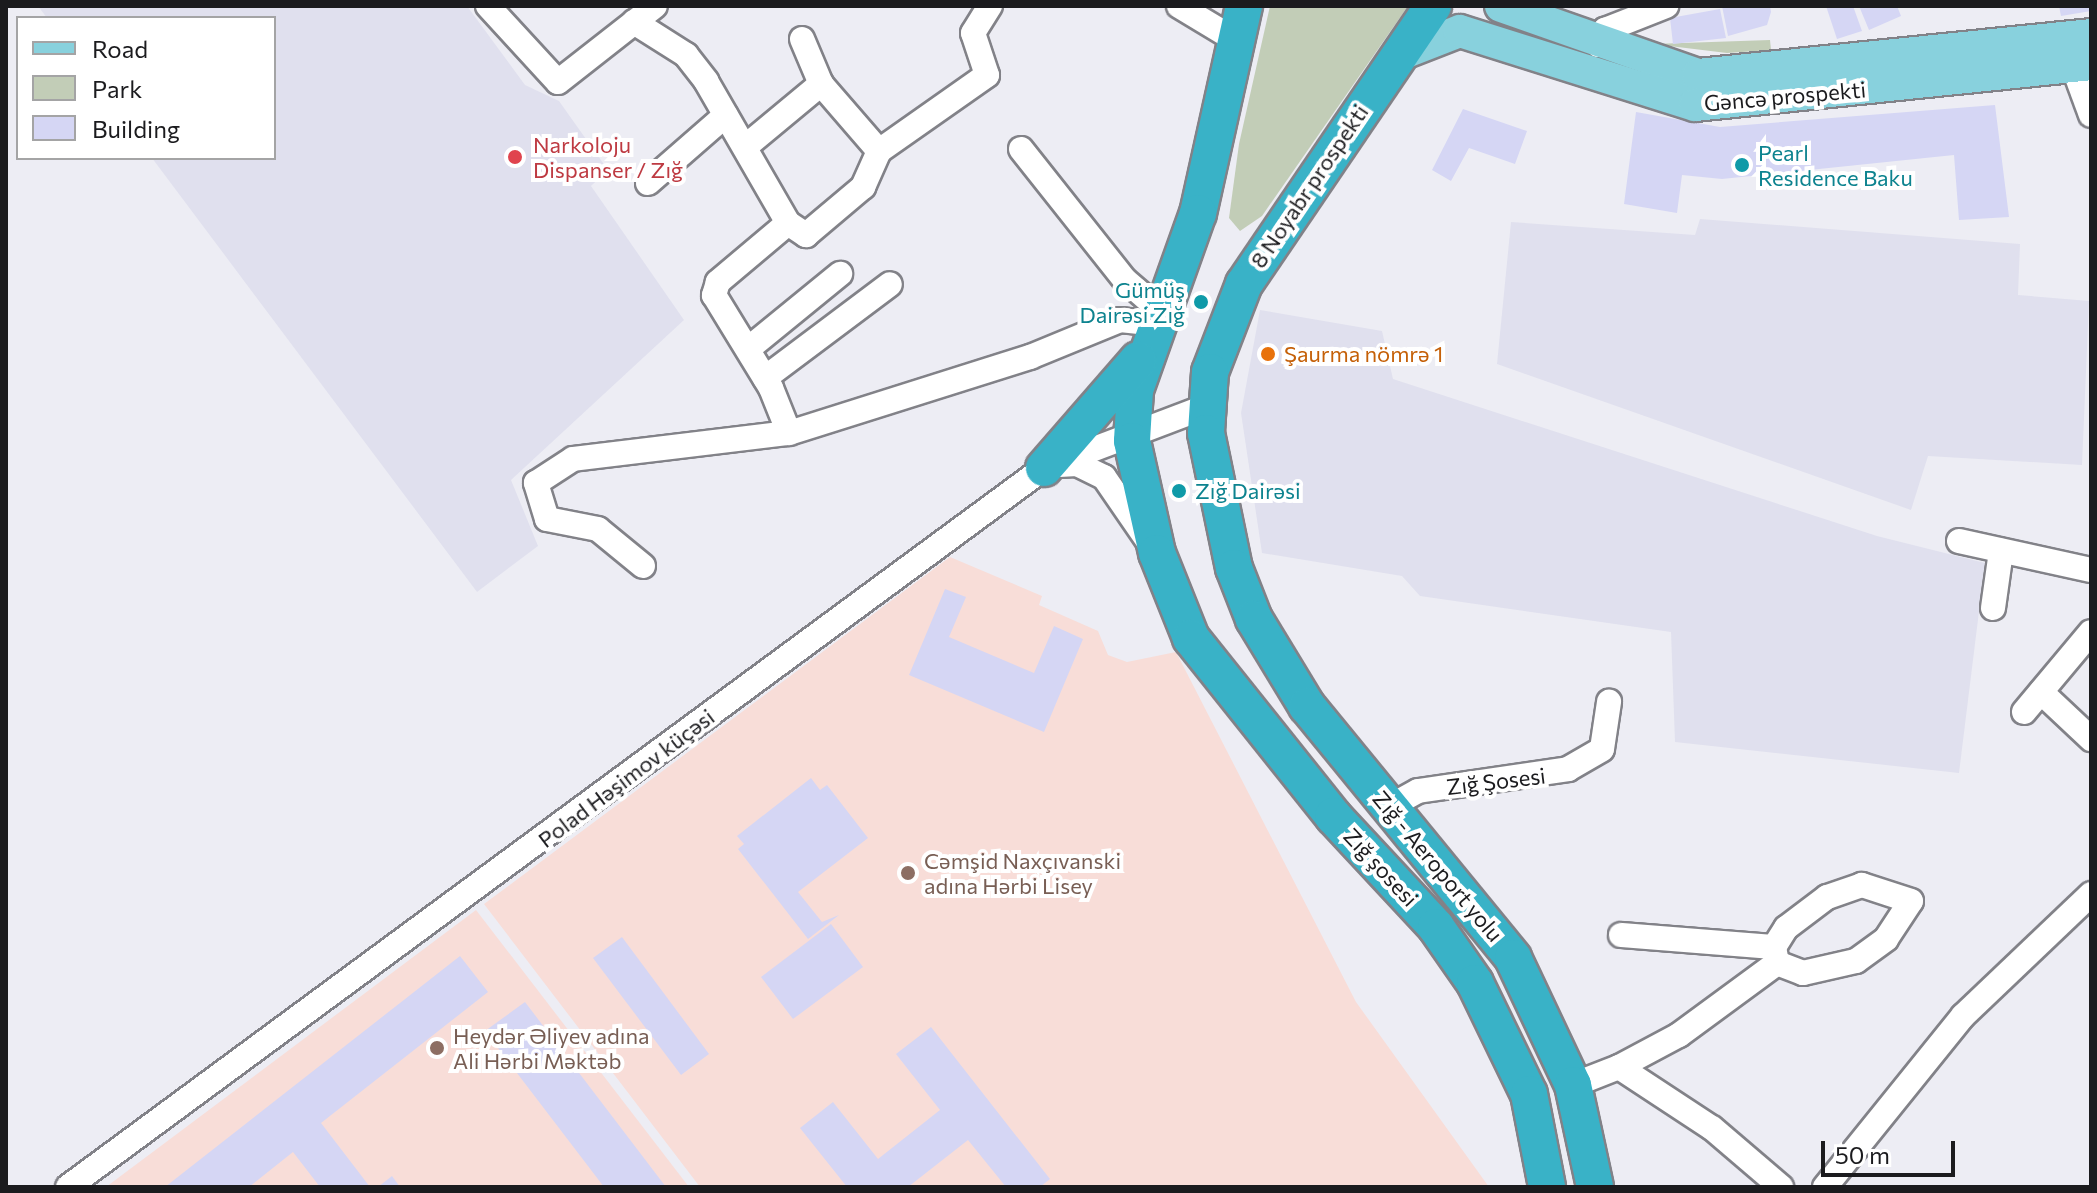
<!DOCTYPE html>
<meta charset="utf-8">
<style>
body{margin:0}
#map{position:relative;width:2097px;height:1193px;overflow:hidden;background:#ededf4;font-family:Commissioner,sans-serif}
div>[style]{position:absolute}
.built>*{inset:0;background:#e0e0ee}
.education>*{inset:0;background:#f8ddd8}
.green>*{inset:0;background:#c2cdb7}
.building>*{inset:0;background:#d5d6f4}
.roads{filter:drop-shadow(2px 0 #828288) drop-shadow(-2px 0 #828288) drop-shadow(0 2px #828288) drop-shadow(0 -2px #828288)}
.minor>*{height:24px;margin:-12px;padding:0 12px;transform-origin:12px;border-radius:12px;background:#fff}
.major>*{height:32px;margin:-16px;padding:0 16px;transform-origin:16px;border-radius:16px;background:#88d1dd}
.highway>*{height:36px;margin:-18px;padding:0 18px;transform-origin:18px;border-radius:18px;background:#39b2c7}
.dots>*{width:22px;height:22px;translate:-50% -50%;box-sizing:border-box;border:4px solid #fff;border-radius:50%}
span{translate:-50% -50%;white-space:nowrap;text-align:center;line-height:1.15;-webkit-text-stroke:8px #fff;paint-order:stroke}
.street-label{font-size:22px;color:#1b1b1e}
.health-label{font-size:22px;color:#be3a42}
.left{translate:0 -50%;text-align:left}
.culture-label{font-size:22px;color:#0d838f}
.right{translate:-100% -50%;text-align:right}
.food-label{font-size:22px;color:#c56008}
.education-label{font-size:22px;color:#785e54}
.frame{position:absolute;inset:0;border:8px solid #1b1b1e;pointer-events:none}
.legend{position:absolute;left:16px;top:16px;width:260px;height:144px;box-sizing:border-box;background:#fff;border:2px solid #a4a4a5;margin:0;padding:10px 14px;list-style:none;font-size:24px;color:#1b1b1e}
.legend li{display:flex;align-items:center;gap:16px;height:40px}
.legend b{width:40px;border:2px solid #a4a4a5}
.scale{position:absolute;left:1821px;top:1141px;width:134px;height:36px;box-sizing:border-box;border:4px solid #1b1b1e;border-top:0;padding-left:10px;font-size:24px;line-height:28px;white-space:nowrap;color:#1b1b1e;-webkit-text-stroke:6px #fff;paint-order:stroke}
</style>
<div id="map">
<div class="built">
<div style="clip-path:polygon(38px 6px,467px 6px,525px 85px,559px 101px,608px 170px,591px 186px,684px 320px,511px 480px,538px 546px,477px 592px,152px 158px,274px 158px,274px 18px,47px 18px)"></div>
<div style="clip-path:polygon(1700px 219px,2020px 244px,2018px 295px,2089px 301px,2082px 465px,1928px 456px,1911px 510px,1497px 364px,1511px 222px,1695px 235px)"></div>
<div style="clip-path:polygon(1260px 310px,1382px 331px,1393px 379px,1877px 536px,1985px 563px,1959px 773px,1675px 742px,1671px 632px,1420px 596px,1402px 576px,1262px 553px,1241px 413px)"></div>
</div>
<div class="education">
<div style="clip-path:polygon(950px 557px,1042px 596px,1039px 605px,1098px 631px,1108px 655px,1127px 662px,1176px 652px,1356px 1002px,1489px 1187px,700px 1187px,484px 904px)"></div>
<div style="clip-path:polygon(476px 910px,689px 1187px,106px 1187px)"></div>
</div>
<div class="green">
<div style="clip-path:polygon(1270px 6px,1408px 6px,1262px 216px,1240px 231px,1229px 218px,1239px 144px)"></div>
<div style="clip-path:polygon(1770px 40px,1771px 50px,1727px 53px,1653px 44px)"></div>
</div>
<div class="building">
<div style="clip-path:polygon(1722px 6px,1770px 6px,1771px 12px,1767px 25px,1728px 36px)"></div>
<div style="clip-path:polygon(1826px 6px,1853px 6px,1862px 31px,1837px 39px)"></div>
<div style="clip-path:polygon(1859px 6px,1897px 6px,1901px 16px,1869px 30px)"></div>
<div style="clip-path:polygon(2059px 6px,2091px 6px,2091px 11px,2061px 16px)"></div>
<div style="clip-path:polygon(1720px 9px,1726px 38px,1673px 44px,1670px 18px)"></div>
<div style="clip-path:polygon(1995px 105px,2009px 217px,1959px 220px,1954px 155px,1722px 179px,1682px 175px,1677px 213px,1624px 204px,1636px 112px,1720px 127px)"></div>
<div style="clip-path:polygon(1463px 109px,1527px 131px,1515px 164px,1469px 148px,1451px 181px,1432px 170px)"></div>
<div style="clip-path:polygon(945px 589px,966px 597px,949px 637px,1034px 673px,1054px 626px,1083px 639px,1044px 732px,909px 675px)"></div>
<div style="clip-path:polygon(811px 778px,820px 790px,827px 785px,868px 838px,798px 892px,822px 922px,839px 915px,808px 939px,738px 849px,744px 844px,737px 836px)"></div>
<div style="clip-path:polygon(831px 924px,863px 967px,793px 1019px,761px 977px)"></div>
<div style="clip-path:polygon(622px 937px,709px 1054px,681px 1075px,593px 958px)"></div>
<div style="clip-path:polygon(460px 956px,488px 992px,321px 1123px,370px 1187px,320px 1187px,293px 1152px,249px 1187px,165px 1187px)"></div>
<div style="clip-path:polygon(525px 1002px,666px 1187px,604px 1187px,485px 1031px)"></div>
<div style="clip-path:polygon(931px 1027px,1050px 1179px,1040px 1187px,1006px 1187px,968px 1140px,908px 1187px,847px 1187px,800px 1128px,833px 1102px,878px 1159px,940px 1110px,896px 1054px)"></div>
<div style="clip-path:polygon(392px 1176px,400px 1187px,378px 1187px)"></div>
</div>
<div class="roads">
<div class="minor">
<div style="left:488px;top:6px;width:103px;rotate:47.4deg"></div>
<div style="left:558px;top:82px;width:123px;rotate:-38.1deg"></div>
<div style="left:1179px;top:6px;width:64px;rotate:31deg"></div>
<div style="left:634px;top:22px;width:62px;rotate:32.4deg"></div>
<div style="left:686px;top:55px;width:33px;rotate:52deg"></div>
<div style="left:706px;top:81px;width:164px;rotate:60deg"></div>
<div style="left:788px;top:223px;width:22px;rotate:34deg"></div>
<div style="left:806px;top:235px;width:75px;rotate:-40.1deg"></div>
<div style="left:863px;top:187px;width:39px;rotate:-66deg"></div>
<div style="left:879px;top:151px;width:132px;rotate:-35.1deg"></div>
<div style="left:987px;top:75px;width:44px;rotate:-108.4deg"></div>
<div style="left:973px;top:33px;width:32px;rotate:-58deg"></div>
<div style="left:802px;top:39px;width:49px;rotate:67.1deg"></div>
<div style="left:821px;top:84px;width:89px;rotate:49.1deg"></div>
<div style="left:1598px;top:45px;width:17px;rotate:-65deg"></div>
<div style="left:1605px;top:30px;width:66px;rotate:-21.5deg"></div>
<div style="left:2073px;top:66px;width:52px;rotate:69.8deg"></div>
<div style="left:745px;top:147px;width:99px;rotate:-39.7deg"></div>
<div style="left:1021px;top:149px;width:167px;rotate:51.6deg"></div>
<div style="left:1125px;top:280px;width:48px;rotate:40.7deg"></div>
<div style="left:648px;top:183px;width:103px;rotate:-41.1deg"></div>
<div style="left:788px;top:223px;width:92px;rotate:139.9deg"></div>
<div style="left:718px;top:282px;width:14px;rotate:107deg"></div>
<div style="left:714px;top:295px;width:109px;rotate:58.5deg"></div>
<div style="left:771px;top:388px;width:48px;rotate:68.2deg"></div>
<div style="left:748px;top:349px;width:119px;rotate:-39.2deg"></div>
<div style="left:765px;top:378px;width:156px;rotate:-36.9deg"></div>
<div style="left:1059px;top:465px;width:18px;rotate:-3deg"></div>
<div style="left:1077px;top:464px;width:30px;rotate:26deg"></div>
<div style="left:1104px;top:477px;width:78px;rotate:55.5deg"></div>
<div style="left:1959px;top:541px;width:135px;rotate:12.4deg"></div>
<div style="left:643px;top:566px;width:58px;rotate:-140.6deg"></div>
<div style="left:598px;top:529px;width:52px;rotate:-168.9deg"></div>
<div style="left:547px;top:519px;width:38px;rotate:-107deg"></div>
<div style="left:536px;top:483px;width:44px;rotate:-33deg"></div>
<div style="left:573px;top:459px;width:218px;rotate:-6.9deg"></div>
<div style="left:789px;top:433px;width:253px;rotate:-17.5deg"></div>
<div style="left:1030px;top:357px;width:97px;rotate:-22.3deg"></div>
<div style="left:1120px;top:320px;width:36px;rotate:6deg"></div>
<div style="left:1993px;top:608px;width:58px;rotate:-82deg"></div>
<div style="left:2041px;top:692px;width:69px;rotate:43.2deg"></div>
<div style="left:2024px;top:712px;width:104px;rotate:-50.1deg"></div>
<div style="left:1389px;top:807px;width:33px;rotate:-29deg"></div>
<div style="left:1418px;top:791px;width:152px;rotate:-8.3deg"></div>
<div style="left:1568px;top:769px;width:39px;rotate:-30deg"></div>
<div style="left:1602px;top:749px;width:48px;rotate:-81.5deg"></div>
<div style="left:1621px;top:935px;width:153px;rotate:4.5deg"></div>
<div style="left:1619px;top:1067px;width:68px;rotate:-28.1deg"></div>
<div style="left:1679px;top:1035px;width:122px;rotate:-36.3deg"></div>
<div style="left:1777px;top:963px;width:28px;rotate:21deg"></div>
<div style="left:1803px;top:973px;width:54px;rotate:-12.8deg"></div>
<div style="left:1856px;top:961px;width:37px;rotate:-36deg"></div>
<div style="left:1886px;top:939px;width:45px;rotate:-56.7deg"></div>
<div style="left:1911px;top:901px;width:52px;rotate:-161.9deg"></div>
<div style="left:1862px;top:885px;width:37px;rotate:161deg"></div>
<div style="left:1827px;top:897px;width:51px;rotate:142.9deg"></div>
<div style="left:1786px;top:928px;width:22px;rotate:122deg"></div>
<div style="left:1774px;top:947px;width:16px;rotate:79deg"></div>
<div style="left:1573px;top:1085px;width:49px;rotate:-21.4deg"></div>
<div style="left:1619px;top:1067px;width:111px;rotate:33.3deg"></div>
<div style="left:1712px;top:1128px;width:91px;rotate:40.5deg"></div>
<div style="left:68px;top:1187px;width:1212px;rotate:-36.38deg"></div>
<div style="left:1044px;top:468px;width:172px;rotate:-20.8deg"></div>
<div style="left:1825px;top:1187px;width:220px;rotate:-51.1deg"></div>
<div style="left:1963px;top:1016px;width:177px;rotate:-43.6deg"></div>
</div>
<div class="major">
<div style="left:1501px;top:6px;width:209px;rotate:19.3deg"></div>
<div style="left:1698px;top:75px;width:395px;rotate:-5.8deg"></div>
<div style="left:1398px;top:55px;width:66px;rotate:-21.2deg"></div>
<div style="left:1460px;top:31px;width:246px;rotate:17.5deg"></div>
<div style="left:1695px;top:105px;width:398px;rotate:-5.9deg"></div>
</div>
<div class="highway">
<div style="left:1244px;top:6px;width:212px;rotate:102.5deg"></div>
<div style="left:1198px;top:213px;width:188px;rotate:109.6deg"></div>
<div style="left:1135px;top:390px;width:51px;rotate:93.4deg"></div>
<div style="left:1132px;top:441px;width:115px;rotate:77.4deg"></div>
<div style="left:1157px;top:553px;width:92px;rotate:68.2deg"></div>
<div style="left:1191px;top:638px;width:228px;rotate:51.4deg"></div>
<div style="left:1333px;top:816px;width:151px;rotate:47.1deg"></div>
<div style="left:1436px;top:927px;width:68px;rotate:55.1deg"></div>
<div style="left:1475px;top:983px;width:123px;rotate:64.1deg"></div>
<div style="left:1529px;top:1094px;width:95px;rotate:79deg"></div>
<div style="left:1433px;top:6px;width:336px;rotate:124.2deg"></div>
<div style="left:1244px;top:284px;width:94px;rotate:111.1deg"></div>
<div style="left:1210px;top:372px;width:61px;rotate:93.8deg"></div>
<div style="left:1206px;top:433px;width:138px;rotate:78.3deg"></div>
<div style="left:1234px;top:568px;width:55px;rotate:68.6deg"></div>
<div style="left:1254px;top:619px;width:102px;rotate:58.7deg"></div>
<div style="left:1307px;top:706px;width:325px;rotate:50.7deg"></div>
<div style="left:1513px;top:958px;width:140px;rotate:64.7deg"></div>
<div style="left:1573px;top:1085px;width:104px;rotate:77.8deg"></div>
<div style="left:1044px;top:468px;width:143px;rotate:-49deg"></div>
</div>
</div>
<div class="dots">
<div style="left:515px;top:157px;background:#e0444e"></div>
<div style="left:1742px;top:165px;background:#0f9aa8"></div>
<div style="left:1201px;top:302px;background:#0f9aa8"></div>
<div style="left:1268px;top:354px;background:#e8710a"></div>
<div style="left:1179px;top:491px;background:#0f9aa8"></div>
<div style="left:908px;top:873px;background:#8d6e63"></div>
<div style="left:437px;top:1048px;background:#8d6e63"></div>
</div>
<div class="street-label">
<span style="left:1785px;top:96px;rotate:-5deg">Gəncə prospekti</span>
<span style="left:1309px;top:186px;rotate:-56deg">8 Noyabr prospekti</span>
<span style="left:626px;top:778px;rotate:-37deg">Polad Həşimov küçəsi</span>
<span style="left:1496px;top:781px;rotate:-7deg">Zığ Şosesi</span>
<span style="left:1438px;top:866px;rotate:50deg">Zığ - Aeroport yolu</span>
<span style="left:1381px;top:867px;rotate:47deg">Zığ şosesi</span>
</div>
<div class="health-label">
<span class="left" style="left:533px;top:157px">Narkoloju<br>Dispanser / Zığ</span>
</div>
<div class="culture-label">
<span class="left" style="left:1758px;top:165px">Pearl<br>Residence Baku</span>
<span class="right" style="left:1185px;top:302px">Gümüş<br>Dairəsi Zığ</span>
<span class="left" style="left:1195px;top:491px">Zığ Dairəsi</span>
</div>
<div class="food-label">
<span class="left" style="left:1284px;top:354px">Şaurma nömrә 1</span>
</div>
<div class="education-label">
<span class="left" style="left:924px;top:873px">Cəmşid Naxçıvanski<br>adına Hərbi Lisey</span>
<span class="left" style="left:453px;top:1048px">Heydər Əliyev adına<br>Ali Hərbi Məktəb</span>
</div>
<div class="frame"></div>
<ul class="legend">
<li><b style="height:10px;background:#88d1dd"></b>Road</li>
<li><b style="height:22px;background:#c2cdb7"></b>Park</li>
<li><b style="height:22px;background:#d5d6f4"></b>Building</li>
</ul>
<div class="scale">50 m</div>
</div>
